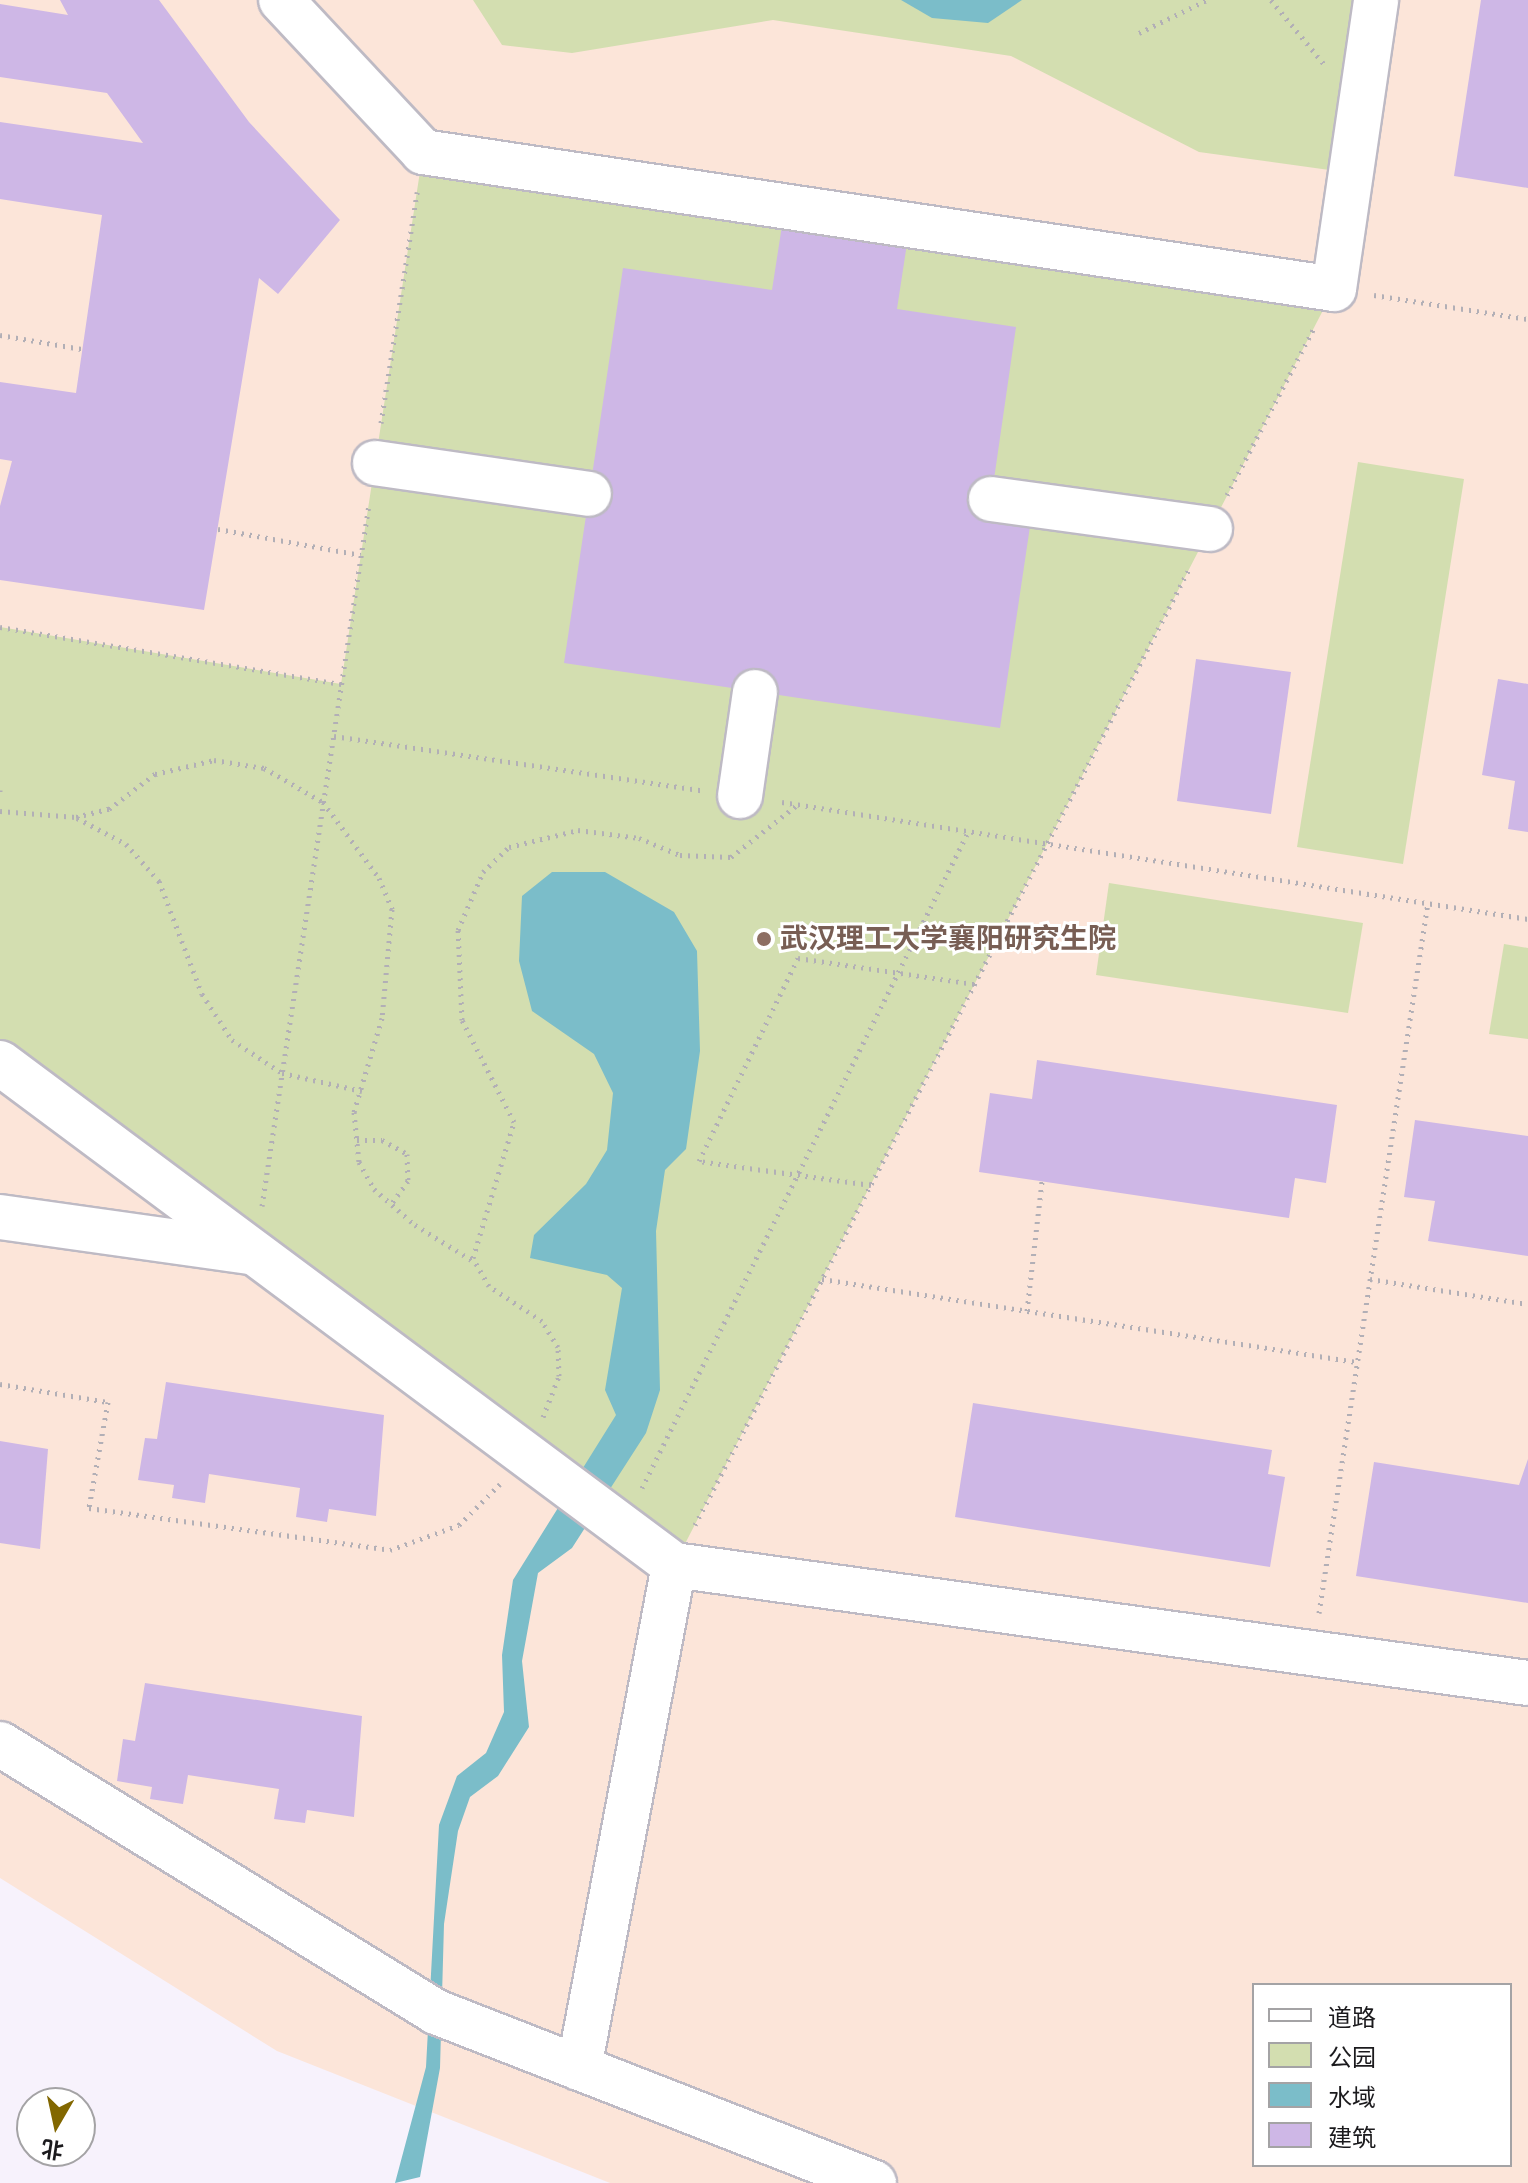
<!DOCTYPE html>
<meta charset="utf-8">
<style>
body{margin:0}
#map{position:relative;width:1528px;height:2183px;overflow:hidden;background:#f7f2fc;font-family:"Varela Round","Noto Sans SC",sans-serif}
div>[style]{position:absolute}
.education>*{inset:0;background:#fce5d9}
.green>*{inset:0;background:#d3deb0}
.water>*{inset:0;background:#7bbdc9}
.building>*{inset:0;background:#ceb7e6}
.path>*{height:5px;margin-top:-2.5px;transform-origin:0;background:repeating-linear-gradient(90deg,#b2afb6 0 2px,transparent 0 8px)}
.roads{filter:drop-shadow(2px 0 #bebac4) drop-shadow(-2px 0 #bebac4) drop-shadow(0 2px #bebac4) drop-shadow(0 -2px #bebac4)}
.minor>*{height:44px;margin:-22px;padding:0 22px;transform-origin:22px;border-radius:22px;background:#fff}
.dots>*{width:22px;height:22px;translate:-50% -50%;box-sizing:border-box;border:4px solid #fff;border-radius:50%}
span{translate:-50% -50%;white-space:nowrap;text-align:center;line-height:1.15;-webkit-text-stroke:6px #fff;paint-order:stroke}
.education-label{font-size:28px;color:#785e54;font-weight:700}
.left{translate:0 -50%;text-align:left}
.legend{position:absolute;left:1252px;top:1983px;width:260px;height:184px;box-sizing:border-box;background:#fff;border:2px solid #a4a3a5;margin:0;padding:10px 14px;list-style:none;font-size:24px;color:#1b1a1d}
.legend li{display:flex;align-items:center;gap:16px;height:40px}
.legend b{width:40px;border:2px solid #a4a3a5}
.north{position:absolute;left:16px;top:2087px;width:80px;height:80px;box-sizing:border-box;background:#fff;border:2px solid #a4a3a5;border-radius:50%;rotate:189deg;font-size:22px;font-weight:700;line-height:32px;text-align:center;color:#1b1a1d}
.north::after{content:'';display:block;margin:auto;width:28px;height:36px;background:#826700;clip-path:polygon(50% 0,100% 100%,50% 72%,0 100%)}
</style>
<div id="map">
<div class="education">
<div style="clip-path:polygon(evenodd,0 0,1528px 0,1528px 2183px,610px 2183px,277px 2051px,0 1878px,0 0,1254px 1985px,1510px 1985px,1510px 2165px,1254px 2165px,1254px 1985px)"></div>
</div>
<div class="green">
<div style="clip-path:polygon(473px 0,1376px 0,1351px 173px,1199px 152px,1011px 56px,773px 20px,572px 53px,502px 45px)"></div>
<div style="clip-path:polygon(423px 152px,1334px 289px,674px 1565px,0 1063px,0 627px,341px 684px)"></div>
<div style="clip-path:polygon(1358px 462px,1464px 479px,1403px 864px,1297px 847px)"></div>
<div style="clip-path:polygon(1109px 883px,1363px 923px,1348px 1013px,1096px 975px)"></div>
<div style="clip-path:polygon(1504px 944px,1528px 948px,1528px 1039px,1489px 1034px)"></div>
</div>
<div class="water">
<div style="clip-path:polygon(901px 0,1022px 0,988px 23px,932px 18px)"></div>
<div style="clip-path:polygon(552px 872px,605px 872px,674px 912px,697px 951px,700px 1051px,686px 1149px,665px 1170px,656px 1231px,660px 1390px,646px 1433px,572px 1548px,538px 1573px,522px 1661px,529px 1727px,498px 1776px,470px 1797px,458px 1831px,444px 1924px,440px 2068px,420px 2177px,395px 2183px,426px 2067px,439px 1825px,457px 1776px,486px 1753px,504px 1712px,502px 1655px,513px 1580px,616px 1415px,605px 1390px,622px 1288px,607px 1275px,530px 1258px,534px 1235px,586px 1184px,607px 1150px,613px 1093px,594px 1054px,532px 1011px,519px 961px,522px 896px)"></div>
</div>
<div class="building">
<div style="clip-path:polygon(60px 0,159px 0,249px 122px,340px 220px,278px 294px,259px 278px,204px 610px,0 580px,0 506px,12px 461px,0 459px,0 382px,76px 393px,102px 215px,0 199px,0 122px,143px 143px,107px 93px,0 77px,0 4px,68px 15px)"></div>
<div style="clip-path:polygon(1481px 0,1528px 0,1528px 188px,1454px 176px)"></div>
<div style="clip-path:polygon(783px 219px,908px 237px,897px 309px,1016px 327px,990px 507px,1032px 513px,1000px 728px,564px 663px,623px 268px,772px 290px)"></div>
<div style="clip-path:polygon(1196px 659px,1291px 672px,1271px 814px,1177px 801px)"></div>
<div style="clip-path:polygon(1498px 679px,1528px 684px,1528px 832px,1508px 829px,1515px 781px,1482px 775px)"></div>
<div style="clip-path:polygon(1037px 1060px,1337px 1105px,1326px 1183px,1295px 1178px,1289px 1218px,979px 1172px,990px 1093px,1032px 1099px)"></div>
<div style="clip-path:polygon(1415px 1120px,1528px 1136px,1528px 1256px,1428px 1241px,1435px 1201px,1404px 1197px)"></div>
<div style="clip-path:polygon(166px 1382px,384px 1415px,376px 1516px,329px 1509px,327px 1522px,296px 1517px,300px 1488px,209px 1474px,205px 1503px,172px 1498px,174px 1485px,138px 1480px,145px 1438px,157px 1439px)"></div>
<div style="clip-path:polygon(973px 1403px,1272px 1450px,1268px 1474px,1285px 1477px,1270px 1567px,955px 1517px)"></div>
<div style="clip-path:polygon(0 1441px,48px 1449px,40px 1549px,0 1543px)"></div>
<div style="clip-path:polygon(1528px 1459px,1528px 1603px,1356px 1576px,1374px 1462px,1519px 1485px)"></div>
<div style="clip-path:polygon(145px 1683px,362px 1716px,354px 1817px,307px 1810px,305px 1823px,274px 1819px,279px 1789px,188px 1775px,183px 1804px,150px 1799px,152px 1787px,117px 1781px,123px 1739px,135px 1741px)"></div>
</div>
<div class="path">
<div style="left:1271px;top:0;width:83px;rotate:50.4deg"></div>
<div style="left:1139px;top:33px;width:76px;rotate:-25.9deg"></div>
<div style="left:1374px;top:295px;width:156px;rotate:8.9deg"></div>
<div style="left:0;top:335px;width:83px;rotate:9.7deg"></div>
<div style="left:381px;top:423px;width:234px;rotate:-81.1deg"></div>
<div style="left:1227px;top:495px;width:191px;rotate:-62.5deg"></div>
<div style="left:218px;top:529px;width:145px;rotate:10.3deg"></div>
<div style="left:0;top:627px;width:346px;rotate:9.5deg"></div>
<div style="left:334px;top:736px;width:371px;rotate:8.4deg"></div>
<div style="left:0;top:790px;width:2px;rotate:90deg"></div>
<div style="left:782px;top:802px;width:755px;rotate:8.91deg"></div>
<div style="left:0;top:811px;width:76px;rotate:4.5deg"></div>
<div style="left:76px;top:817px;width:34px;rotate:-14deg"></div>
<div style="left:109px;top:809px;width:58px;rotate:-37.3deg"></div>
<div style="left:155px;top:774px;width:61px;rotate:-13.3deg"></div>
<div style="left:214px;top:760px;width:51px;rotate:9.1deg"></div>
<div style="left:264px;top:768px;width:68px;rotate:30deg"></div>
<div style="left:323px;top:802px;width:94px;rotate:53.6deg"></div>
<div style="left:379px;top:878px;width:34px;rotate:67deg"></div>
<div style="left:392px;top:909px;width:109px;rotate:95.2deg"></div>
<div style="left:382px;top:1018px;width:98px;rotate:106.6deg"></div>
<div style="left:354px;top:1112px;width:50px;rotate:84.3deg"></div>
<div style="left:359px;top:1162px;width:31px;rotate:61deg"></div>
<div style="left:374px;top:1189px;width:55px;rotate:41.3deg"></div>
<div style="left:415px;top:1225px;width:70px;rotate:31.7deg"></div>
<div style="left:77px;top:818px;width:55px;rotate:28deg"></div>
<div style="left:126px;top:844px;width:50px;rotate:48.3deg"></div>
<div style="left:159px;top:881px;width:121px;rotate:69.2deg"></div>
<div style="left:202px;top:994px;width:55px;rotate:56.9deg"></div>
<div style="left:232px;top:1040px;width:60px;rotate:33.4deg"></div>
<div style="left:282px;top:1073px;width:82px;rotate:12.7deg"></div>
<div style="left:357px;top:1140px;width:25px"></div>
<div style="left:382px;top:1140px;width:29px;rotate:29deg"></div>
<div style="left:407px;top:1154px;width:27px;rotate:88deg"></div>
<div style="left:408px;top:1181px;width:29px;rotate:126deg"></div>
<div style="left:871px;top:1185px;width:174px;rotate:-172.1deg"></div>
<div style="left:699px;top:1161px;width:226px;rotate:-64deg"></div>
<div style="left:798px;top:958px;width:179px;rotate:8.4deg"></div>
<div style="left:262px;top:1206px;width:710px;rotate:-81.33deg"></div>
<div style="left:822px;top:1279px;width:541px;rotate:8.82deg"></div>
<div style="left:1370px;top:1279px;width:160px;rotate:9deg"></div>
<div style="left:1027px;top:1311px;width:131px;rotate:-83.4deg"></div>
<div style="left:0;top:1384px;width:109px;rotate:9.5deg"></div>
<div style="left:108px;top:1402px;width:108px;rotate:100.2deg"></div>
<div style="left:89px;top:1508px;width:304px;rotate:7.9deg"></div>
<div style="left:390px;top:1550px;width:73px;rotate:-19.9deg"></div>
<div style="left:459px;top:1525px;width:58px;rotate:-45deg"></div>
<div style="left:543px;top:1417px;width:44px;rotate:-68.7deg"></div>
<div style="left:559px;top:1376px;width:29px;rotate:-92deg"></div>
<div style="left:558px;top:1347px;width:31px;rotate:-122deg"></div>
<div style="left:542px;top:1321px;width:64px;rotate:-146.6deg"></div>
<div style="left:489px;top:1286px;width:32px;rotate:-120deg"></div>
<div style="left:473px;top:1258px;width:142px;rotate:-73.2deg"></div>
<div style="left:514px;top:1122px;width:114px;rotate:-117deg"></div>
<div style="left:462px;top:1020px;width:90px;rotate:-92.5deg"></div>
<div style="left:458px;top:930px;width:63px;rotate:-66.7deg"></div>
<div style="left:483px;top:872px;width:36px;rotate:-44deg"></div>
<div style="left:509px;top:847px;width:71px;rotate:-13.8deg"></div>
<div style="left:578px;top:830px;width:62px;rotate:7.5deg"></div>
<div style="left:639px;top:838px;width:44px;rotate:22.5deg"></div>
<div style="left:680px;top:855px;width:51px;rotate:2.2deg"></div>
<div style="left:731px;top:857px;width:84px;rotate:-38.2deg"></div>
<div style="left:642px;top:1488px;width:735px;rotate:-63.57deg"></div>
<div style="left:695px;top:1525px;width:1078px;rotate:-62.67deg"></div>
<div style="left:1319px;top:1613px;width:719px;rotate:-81.28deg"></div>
</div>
<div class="roads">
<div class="minor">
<div style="left:281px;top:0;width:208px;rotate:46.9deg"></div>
<div style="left:423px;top:152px;width:921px;rotate:8.55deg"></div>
<div style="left:1334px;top:289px;width:292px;rotate:-81.7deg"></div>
<div style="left:375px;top:463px;width:216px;rotate:8.2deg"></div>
<div style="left:991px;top:499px;width:221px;rotate:7.8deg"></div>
<div style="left:740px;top:796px;width:105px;rotate:-81.8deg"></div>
<div style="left:0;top:1063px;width:840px;rotate:36.68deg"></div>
<div style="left:674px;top:1565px;width:862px;rotate:7.87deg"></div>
<div style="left:0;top:1217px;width:250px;rotate:8deg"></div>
<div style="left:0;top:1744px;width:512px;rotate:31.58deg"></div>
<div style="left:436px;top:2012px;width:470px;rotate:21.3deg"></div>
<div style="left:579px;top:2068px;width:512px;rotate:-79.3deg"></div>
</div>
</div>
<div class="dots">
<div style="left:764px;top:939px;background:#8d6e63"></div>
</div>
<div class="education-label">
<span class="left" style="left:780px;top:939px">武汉理工大学襄阳研究生院</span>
</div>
<ul class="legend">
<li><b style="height:10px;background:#fff"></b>道路</li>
<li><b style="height:22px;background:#d3deb0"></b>公园</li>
<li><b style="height:22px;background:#7bbdc9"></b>水域</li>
<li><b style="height:22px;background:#ceb7e6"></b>建筑</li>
</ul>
<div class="north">北</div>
</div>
